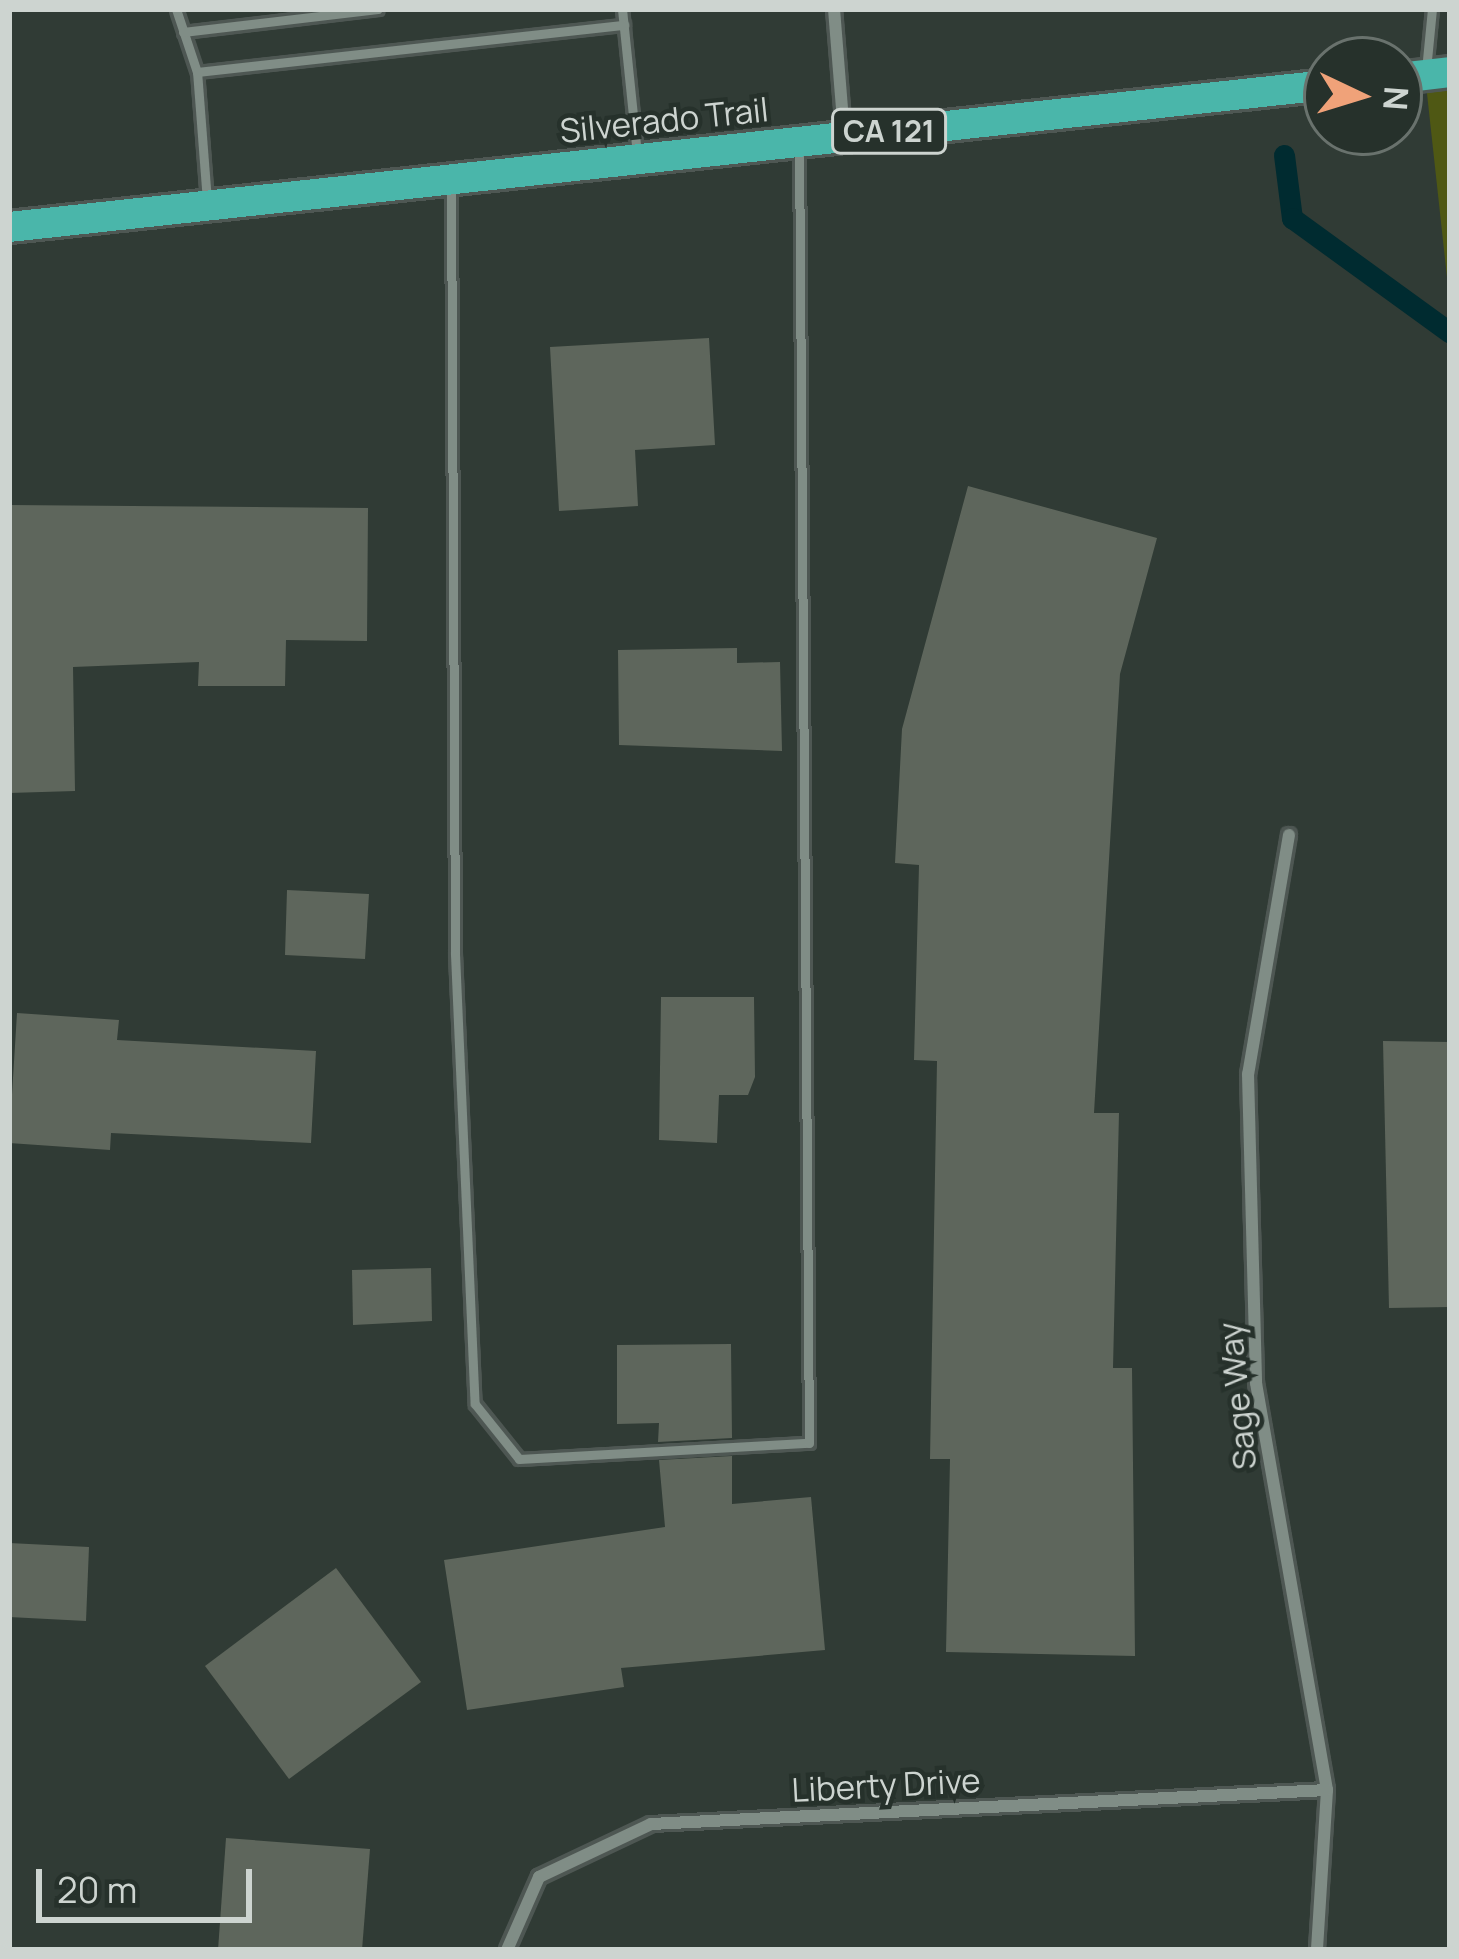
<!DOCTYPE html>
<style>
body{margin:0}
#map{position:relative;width:1459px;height:1959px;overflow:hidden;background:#303b35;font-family:Manrope,sans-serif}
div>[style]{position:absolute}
.green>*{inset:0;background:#4f5814}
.stream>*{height:21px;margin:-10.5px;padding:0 10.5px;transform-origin:10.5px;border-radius:10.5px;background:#002b30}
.building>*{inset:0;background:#5e665c}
.roads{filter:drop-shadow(3px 0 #4e5753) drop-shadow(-3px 0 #4e5753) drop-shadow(0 3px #4e5753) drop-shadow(0 -3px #4e5753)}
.service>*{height:9px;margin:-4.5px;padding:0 4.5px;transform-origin:4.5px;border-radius:4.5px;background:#808d86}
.minor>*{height:12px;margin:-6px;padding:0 6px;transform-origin:6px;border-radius:6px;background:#808d86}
.primary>*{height:30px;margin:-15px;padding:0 15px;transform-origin:15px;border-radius:15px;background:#4ab6aa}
span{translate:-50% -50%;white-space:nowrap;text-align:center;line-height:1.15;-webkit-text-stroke:9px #26312b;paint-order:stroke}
.shield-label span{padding:3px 9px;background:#26312b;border:3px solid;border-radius:9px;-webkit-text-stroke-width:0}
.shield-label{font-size:30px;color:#cdd4d0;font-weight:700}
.street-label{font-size:33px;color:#cdd4d0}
.frame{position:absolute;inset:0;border:12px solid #cdd4d0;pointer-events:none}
.north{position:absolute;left:1303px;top:36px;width:120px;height:120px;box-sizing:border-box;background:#26312b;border:3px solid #69726d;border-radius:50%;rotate:94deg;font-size:33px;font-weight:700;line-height:48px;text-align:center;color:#cdd4d0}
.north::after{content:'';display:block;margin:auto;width:42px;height:54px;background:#f0a279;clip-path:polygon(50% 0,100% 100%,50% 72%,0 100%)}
.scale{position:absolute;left:36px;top:1869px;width:216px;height:54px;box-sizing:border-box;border:6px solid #cdd4d0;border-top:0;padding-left:15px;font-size:36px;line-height:42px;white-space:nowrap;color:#cdd4d0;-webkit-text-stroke:9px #26312b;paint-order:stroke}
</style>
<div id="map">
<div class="green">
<div style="clip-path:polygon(1450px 72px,1450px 305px,1425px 75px)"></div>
</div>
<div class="stream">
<div style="left:1284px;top:155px;width:64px;rotate:82.8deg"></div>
<div style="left:1292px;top:218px;width:195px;rotate:36deg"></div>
</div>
<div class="building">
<div style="clip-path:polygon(709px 338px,715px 445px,635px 450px,638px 506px,559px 511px,550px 347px)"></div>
<div style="clip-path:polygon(968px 486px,1157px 538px,1120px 674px,1094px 1113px,1119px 1113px,1113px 1368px,1132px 1368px,1135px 1656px,946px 1652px,950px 1459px,930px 1459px,937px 1061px,914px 1060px,919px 865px,895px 863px,902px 729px)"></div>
<div style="clip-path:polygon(9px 505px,368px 508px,367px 641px,286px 640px,285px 686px,198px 686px,199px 662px,73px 667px,75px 791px,9px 793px)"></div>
<div style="clip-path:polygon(737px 648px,737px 663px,780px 662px,782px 751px,619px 745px,618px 650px)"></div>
<div style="clip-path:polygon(287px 890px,369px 894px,365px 959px,285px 955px)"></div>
<div style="clip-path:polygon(661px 997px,754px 997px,755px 1077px,748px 1095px,719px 1095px,717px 1143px,659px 1140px)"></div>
<div style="clip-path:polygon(17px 1013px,119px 1020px,117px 1040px,316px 1051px,311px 1143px,111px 1133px,110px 1150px,9px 1143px)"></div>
<div style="clip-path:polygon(1383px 1041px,1450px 1042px,1450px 1307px,1389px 1308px)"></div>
<div style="clip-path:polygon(431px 1268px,432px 1321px,353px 1325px,352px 1270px)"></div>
<div style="clip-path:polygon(731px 1344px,732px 1438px,658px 1442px,659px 1423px,617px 1424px,617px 1345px)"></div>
<div style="clip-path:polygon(732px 1456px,732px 1504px,811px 1497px,825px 1650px,621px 1668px,624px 1687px,467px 1710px,444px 1560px,665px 1527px,659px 1460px)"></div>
<div style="clip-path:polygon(9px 1543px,89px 1547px,86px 1621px,9px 1617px)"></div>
<div style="clip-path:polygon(336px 1568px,421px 1682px,289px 1779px,205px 1666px)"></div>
<div style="clip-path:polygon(226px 1838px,370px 1849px,362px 1950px,218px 1950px)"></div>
</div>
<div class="roads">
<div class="service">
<div style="left:176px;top:9px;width:66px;rotate:71.6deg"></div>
<div style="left:622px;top:9px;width:145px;rotate:84.1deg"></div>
<div style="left:183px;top:32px;width:196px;rotate:-6.7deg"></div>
<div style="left:1426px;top:70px;width:61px;rotate:-84.4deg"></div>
<div style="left:451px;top:183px;width:771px;rotate:89.7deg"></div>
<div style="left:455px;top:954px;width:450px;rotate:87.5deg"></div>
<div style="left:475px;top:1404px;width:70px;rotate:51.3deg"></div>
<div style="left:519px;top:1459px;width:290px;rotate:-3.2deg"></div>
<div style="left:809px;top:1443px;width:1298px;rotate:-90.44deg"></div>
<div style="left:207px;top:201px;width:129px;rotate:-94.4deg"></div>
<div style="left:197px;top:72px;width:430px;rotate:-6.3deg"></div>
</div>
<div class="minor">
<div style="left:834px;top:9px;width:125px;rotate:85.4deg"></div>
<div style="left:1289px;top:835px;width:242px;rotate:99.7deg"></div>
<div style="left:1248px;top:1074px;width:309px;rotate:88.5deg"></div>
<div style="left:1256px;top:1383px;width:413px;rotate:80.1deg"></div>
<div style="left:1327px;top:1790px;width:160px;rotate:93.6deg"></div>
<div style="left:507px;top:1950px;width:80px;rotate:-66.3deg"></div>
<div style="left:539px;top:1877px;width:124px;rotate:-25.3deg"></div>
<div style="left:651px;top:1824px;width:677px;rotate:-2.88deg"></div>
</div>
<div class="primary">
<div style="left:1399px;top:78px;width:51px;rotate:-6.7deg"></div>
<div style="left:9px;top:227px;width:1326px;rotate:-6.15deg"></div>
</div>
</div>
<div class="shield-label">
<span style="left:889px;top:131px">CA 121</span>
</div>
<div class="street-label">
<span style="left:664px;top:120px;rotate:-6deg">Silverado Trail</span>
<span style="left:1237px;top:1396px;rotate:-96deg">Sage Way</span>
<span style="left:886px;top:1785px;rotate:-3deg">Liberty Drive</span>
</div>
<div class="frame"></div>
<div class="north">N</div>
<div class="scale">20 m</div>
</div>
